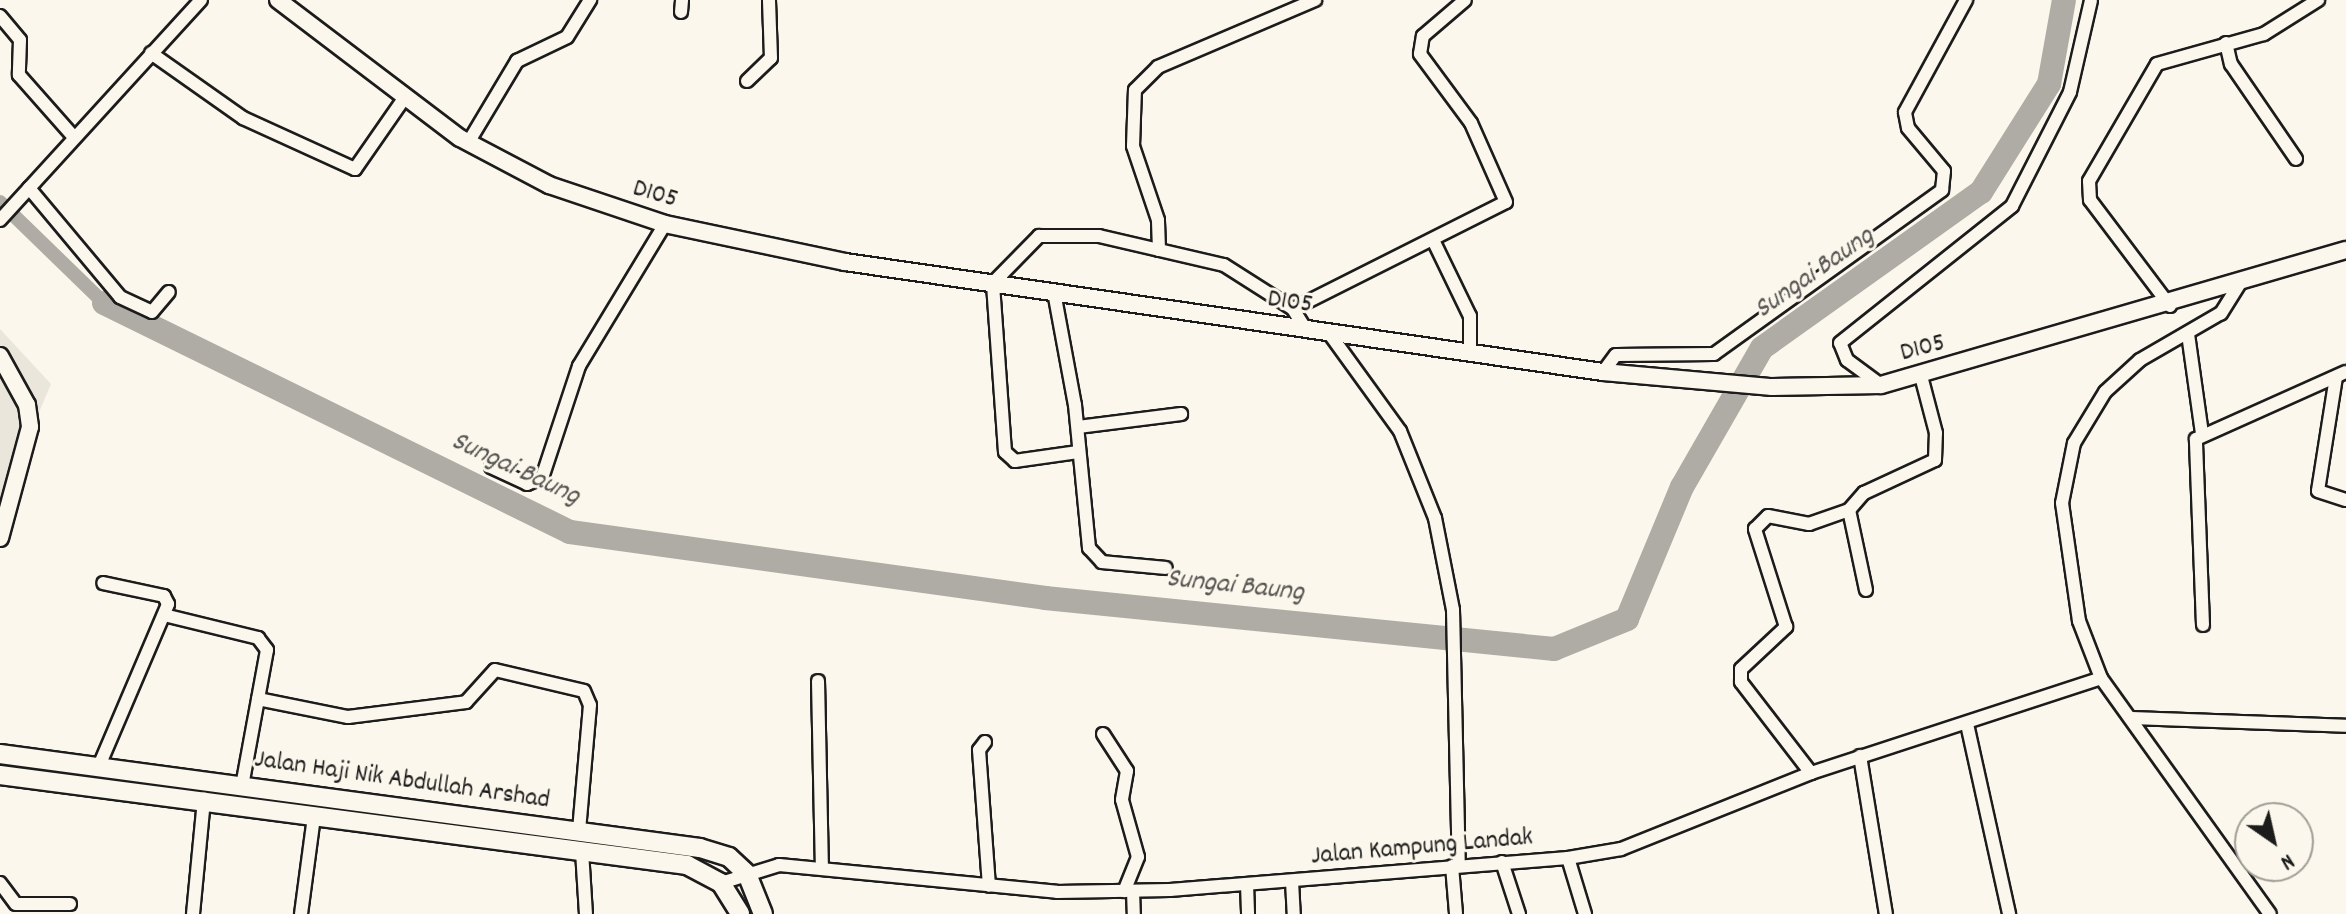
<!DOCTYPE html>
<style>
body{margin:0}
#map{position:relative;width:2346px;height:914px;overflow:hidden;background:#fbf7ec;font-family:Dekko,sans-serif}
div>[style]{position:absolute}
.built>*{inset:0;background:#eae6dc}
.canal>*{height:14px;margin:-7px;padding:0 7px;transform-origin:7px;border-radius:7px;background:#afaca5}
.river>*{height:24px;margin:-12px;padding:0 12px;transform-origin:12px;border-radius:12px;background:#afaca5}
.roads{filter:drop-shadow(2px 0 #1c1c1c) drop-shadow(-2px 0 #1c1c1c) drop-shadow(0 2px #1c1c1c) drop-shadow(0 -2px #1c1c1c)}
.street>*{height:12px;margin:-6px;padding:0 6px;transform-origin:6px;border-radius:6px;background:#fbf7ec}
.secondary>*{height:16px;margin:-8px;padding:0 8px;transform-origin:8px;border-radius:8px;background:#fbf7ec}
.primary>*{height:18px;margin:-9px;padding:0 9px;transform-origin:9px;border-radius:9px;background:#fbf7ec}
span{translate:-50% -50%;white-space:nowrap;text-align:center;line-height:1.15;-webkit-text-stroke:6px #fbf7ec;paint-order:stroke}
.street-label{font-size:26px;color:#1c1c1c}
.water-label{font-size:28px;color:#575653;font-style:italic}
.north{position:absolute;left:2234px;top:802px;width:80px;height:80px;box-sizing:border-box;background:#fbf7ec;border:2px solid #a29f99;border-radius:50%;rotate:146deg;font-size:22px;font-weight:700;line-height:32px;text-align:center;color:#1c1c1c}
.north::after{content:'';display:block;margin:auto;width:28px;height:36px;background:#1c1c1c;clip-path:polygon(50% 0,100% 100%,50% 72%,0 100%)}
</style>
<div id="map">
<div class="built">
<div style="clip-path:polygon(0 329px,51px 384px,0 504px)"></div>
</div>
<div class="canal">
<div style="left:0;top:202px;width:145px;rotate:44.2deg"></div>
</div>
<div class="river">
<div style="left:104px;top:303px;width:519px;rotate:26.17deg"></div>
<div style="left:570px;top:532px;width:480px;rotate:7.9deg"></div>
<div style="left:1045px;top:598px;width:512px;rotate:5.72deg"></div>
<div style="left:1554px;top:649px;width:79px;rotate:-22.3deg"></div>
<div style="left:1627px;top:619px;width:143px;rotate:-67.4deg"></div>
<div style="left:1682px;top:487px;width:160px;rotate:-60.1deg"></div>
<div style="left:1762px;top:348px;width:269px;rotate:-35.5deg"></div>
<div style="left:1981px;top:192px;width:128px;rotate:-57.8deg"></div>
<div style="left:2049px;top:84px;width:85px;rotate:-79.9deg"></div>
</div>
<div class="roads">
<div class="street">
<div style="left:681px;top:12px;width:12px;rotate:-85deg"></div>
<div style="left:0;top:16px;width:31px;rotate:50deg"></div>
<div style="left:20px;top:40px;width:35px;rotate:92deg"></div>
<div style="left:19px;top:75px;width:81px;rotate:48.5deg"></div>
<div style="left:2226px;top:43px;width:22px;rotate:77deg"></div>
<div style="left:2231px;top:64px;width:115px;rotate:55.6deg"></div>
<div style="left:151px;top:53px;width:113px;rotate:35.2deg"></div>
<div style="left:243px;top:118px;width:123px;rotate:24.5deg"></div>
<div style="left:355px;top:169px;width:84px;rotate:-55.2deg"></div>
<div style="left:747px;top:81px;width:33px;rotate:-44deg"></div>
<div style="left:771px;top:58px;width:58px;rotate:-92deg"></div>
<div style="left:468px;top:143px;width:96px;rotate:-59.1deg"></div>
<div style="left:517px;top:61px;width:55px;rotate:-25.6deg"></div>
<div style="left:567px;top:37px;width:44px;rotate:-58.1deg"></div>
<div style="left:29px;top:188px;width:142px;rotate:50.1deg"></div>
<div style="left:120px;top:297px;width:35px;rotate:25deg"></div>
<div style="left:152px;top:312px;width:26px;rotate:-50deg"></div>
<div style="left:0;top:220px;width:298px;rotate:-47.6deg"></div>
<div style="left:1434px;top:242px;width:82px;rotate:64.1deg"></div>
<div style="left:1470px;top:316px;width:35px;rotate:90deg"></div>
<div style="left:1159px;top:250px;width:30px;rotate:-92deg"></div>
<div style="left:1158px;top:220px;width:78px;rotate:-108.7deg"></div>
<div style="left:1133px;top:146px;width:56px;rotate:-88deg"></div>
<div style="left:1135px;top:90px;width:33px;rotate:-45deg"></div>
<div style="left:1158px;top:67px;width:171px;rotate:-23.1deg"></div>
<div style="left:2240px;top:283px;width:36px;rotate:122deg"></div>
<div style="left:2221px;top:313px;width:94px;rotate:149.9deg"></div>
<div style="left:2140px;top:360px;width:47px;rotate:137.6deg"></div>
<div style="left:2105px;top:392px;width:60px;rotate:121.3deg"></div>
<div style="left:2074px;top:443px;width:61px;rotate:101.3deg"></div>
<div style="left:2062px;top:503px;width:119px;rotate:81.8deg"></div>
<div style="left:2079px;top:621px;width:61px;rotate:68.9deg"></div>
<div style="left:2101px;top:678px;width:290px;rotate:54.4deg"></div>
<div style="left:1054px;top:292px;width:115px;rotate:79.5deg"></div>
<div style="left:1075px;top:405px;width:144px;rotate:84.4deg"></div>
<div style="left:1089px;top:548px;width:19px;rotate:47deg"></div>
<div style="left:1102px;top:562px;width:64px;rotate:5.4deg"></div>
<div style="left:2170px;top:306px;width:133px;rotate:-127deg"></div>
<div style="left:2090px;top:200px;width:19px;rotate:-93deg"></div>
<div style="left:2089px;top:181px;width:135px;rotate:-59.8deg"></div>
<div style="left:2157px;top:64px;width:111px;rotate:-15.7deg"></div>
<div style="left:2264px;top:34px;width:64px;rotate:-32.2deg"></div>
<div style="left:1293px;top:309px;width:238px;rotate:-26.7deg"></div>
<div style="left:1506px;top:202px;width:86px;rotate:-113.9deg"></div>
<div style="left:1471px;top:123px;width:86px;rotate:-126.5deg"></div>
<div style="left:1420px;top:54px;width:18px;rotate:-81deg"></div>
<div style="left:1423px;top:36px;width:55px;rotate:-40.6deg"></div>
<div style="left:1329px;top:333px;width:121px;rotate:54.1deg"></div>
<div style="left:1400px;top:431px;width:94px;rotate:68.1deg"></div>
<div style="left:1435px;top:518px;width:94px;rotate:78.9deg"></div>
<div style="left:1453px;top:610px;width:256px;rotate:88.7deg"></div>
<div style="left:2188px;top:334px;width:100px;rotate:82deg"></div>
<div style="left:1603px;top:372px;width:21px;rotate:-53deg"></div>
<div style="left:1616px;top:355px;width:98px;rotate:-0.6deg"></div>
<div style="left:1714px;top:354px;width:281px;rotate:-35.7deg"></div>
<div style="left:1942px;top:190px;width:19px;rotate:-84deg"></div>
<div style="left:1944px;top:171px;width:56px;rotate:-129.9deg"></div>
<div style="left:1908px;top:128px;width:16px;rotate:-101deg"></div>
<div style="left:1905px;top:112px;width:128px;rotate:-61.4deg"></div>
<div style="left:2336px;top:377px;width:115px;rotate:99deg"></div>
<div style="left:2318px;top:491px;width:29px;rotate:18deg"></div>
<div style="left:1881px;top:385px;width:42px;rotate:-143.7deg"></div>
<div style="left:1847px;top:360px;width:18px;rotate:-112deg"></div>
<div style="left:1840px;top:343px;width:220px;rotate:-38.5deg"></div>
<div style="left:2012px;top:206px;width:128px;rotate:-63deg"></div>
<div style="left:2070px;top:92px;width:94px;rotate:-77.1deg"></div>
<div style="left:1078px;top:427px;width:104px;rotate:-7.2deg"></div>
<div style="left:1078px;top:452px;width:64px;rotate:171.9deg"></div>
<div style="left:1015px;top:461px;width:13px;rotate:-138deg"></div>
<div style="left:1005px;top:452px;width:169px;rotate:-94.1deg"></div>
<div style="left:993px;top:283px;width:66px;rotate:-45.6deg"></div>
<div style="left:1039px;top:236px;width:60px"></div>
<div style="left:1099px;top:236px;width:128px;rotate:13.1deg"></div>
<div style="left:1224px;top:265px;width:82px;rotate:32.5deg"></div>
<div style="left:1293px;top:309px;width:25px;rotate:58deg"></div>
<div style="left:491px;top:467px;width:40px;rotate:25deg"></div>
<div style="left:527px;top:484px;width:16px;rotate:-22deg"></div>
<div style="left:542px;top:478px;width:118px;rotate:-71.7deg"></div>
<div style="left:579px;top:366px;width:166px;rotate:-58.8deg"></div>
<div style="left:1866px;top:590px;width:82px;rotate:-102deg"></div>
<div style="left:1849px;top:510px;width:23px;rotate:-49deg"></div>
<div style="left:1864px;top:493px;width:78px;rotate:-24.9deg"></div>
<div style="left:1935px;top:460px;width:27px;rotate:-88deg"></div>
<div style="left:1936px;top:433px;width:59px;rotate:-104.7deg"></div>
<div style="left:164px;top:615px;width:97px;rotate:13.7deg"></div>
<div style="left:258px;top:638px;width:15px;rotate:53deg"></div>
<div style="left:267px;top:650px;width:138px;rotate:100.4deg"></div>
<div style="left:2203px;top:625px;width:186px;rotate:-92.2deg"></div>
<div style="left:2196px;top:439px;width:164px;rotate:-24.1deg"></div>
<div style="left:818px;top:681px;width:186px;rotate:88.8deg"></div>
<div style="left:258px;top:699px;width:92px;rotate:11.3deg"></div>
<div style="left:348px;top:717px;width:119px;rotate:-7.2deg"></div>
<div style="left:466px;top:702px;width:43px;rotate:-47.8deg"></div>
<div style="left:495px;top:670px;width:91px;rotate:13.3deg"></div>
<div style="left:584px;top:691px;width:15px;rotate:67deg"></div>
<div style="left:590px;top:705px;width:126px;rotate:95deg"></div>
<div style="left:2131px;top:718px;width:215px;rotate:2.1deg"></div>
<div style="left:1967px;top:724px;width:195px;rotate:77.5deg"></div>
<div style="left:1103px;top:734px;width:44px;rotate:57deg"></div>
<div style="left:1127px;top:771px;width:29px;rotate:100deg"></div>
<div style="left:1122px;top:800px;width:59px;rotate:74.3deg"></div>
<div style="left:1138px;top:857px;width:37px;rotate:112deg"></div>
<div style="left:985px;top:742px;width:10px;rotate:127deg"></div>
<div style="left:979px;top:750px;width:136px;rotate:85.8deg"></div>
<div style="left:1860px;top:756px;width:160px;rotate:80.7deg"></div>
<div style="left:99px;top:766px;width:176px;rotate:-66.9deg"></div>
<div style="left:168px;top:604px;width:9px;rotate:-117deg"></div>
<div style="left:164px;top:596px;width:62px;rotate:-168deg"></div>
<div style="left:1811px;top:773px;width:115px;rotate:-127.6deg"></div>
<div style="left:1741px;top:682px;width:13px;rotate:-90deg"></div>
<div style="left:1741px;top:669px;width:62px;rotate:-43deg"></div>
<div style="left:1786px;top:627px;width:103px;rotate:-107.6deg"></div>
<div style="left:1755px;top:529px;width:18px;rotate:-45deg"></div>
<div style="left:1768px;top:516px;width:42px;rotate:11deg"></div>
<div style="left:1809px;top:524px;width:42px;rotate:-19.3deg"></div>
<div style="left:582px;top:851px;width:63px;rotate:86.4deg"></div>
<div style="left:1568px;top:858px;width:59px;rotate:73.1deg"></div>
<div style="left:1502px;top:862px;width:55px;rotate:71.9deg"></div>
<div style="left:1452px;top:866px;width:48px;rotate:85.2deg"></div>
<div style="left:1292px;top:881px;width:33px;rotate:87deg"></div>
<div style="left:0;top:883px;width:26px;rotate:53deg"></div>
<div style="left:16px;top:904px;width:54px"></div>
<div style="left:721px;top:883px;width:61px;rotate:-17.2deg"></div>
<div style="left:779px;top:865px;width:279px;rotate:5.5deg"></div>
<div style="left:1057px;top:892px;width:113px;rotate:-1deg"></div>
<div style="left:1170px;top:890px;width:399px;rotate:-4.6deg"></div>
<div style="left:1568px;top:858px;width:54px;rotate:-9.6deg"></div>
<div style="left:1621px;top:849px;width:205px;rotate:-21.8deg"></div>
<div style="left:1811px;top:773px;width:305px;rotate:-18.1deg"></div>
<div style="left:1247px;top:884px;width:30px;rotate:88deg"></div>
<div style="left:1133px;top:891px;width:23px;rotate:88deg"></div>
<div style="left:193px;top:914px;width:116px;rotate:-84.5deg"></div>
<div style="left:301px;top:914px;width:99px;rotate:-82.4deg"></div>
</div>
<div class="secondary">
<div style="left:278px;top:0;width:228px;rotate:37.2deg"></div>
<div style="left:460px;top:138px;width:101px;rotate:27.8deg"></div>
<div style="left:549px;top:185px;width:122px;rotate:18.6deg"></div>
<div style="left:665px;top:224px;width:184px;rotate:11.9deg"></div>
<div style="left:845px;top:262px;width:766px;rotate:8.26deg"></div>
<div style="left:1603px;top:372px;width:170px;rotate:5.1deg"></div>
<div style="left:1772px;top:387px;width:109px;rotate:-1.1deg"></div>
<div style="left:1881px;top:385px;width:484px;rotate:-16.2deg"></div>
<div style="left:0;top:356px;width:56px;rotate:61.1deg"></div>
<div style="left:27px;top:405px;width:22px;rotate:82deg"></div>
<div style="left:30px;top:427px;width:115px;rotate:105.1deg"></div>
</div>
<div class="primary">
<div style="left:0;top:754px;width:706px;rotate:7.65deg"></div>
<div style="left:700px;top:848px;width:30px;rotate:17deg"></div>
<div style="left:729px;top:857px;width:25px;rotate:43deg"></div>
<div style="left:747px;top:874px;width:43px;rotate:68.2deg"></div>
<div style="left:0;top:775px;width:693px;rotate:7.46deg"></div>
<div style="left:687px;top:865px;width:38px;rotate:28deg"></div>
<div style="left:721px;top:883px;width:36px;rotate:58deg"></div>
</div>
</div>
<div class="street-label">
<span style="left:655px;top:195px;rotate:16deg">D105</span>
<span style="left:1290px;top:303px;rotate:8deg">D105</span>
<span style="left:1923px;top:349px;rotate:-15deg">D105</span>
<span style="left:402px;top:781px;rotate:8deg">Jalan Haji Nik Abdullah Arshad</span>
<span style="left:1422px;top:848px;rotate:-5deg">Jalan Kampung Landak</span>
</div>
<div class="water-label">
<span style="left:1815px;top:274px;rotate:-35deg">Sungai Baung</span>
<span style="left:515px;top:470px;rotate:25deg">Sungai Baung</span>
<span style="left:1235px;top:587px;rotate:6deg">Sungai Baung</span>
</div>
<div class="north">N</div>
</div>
